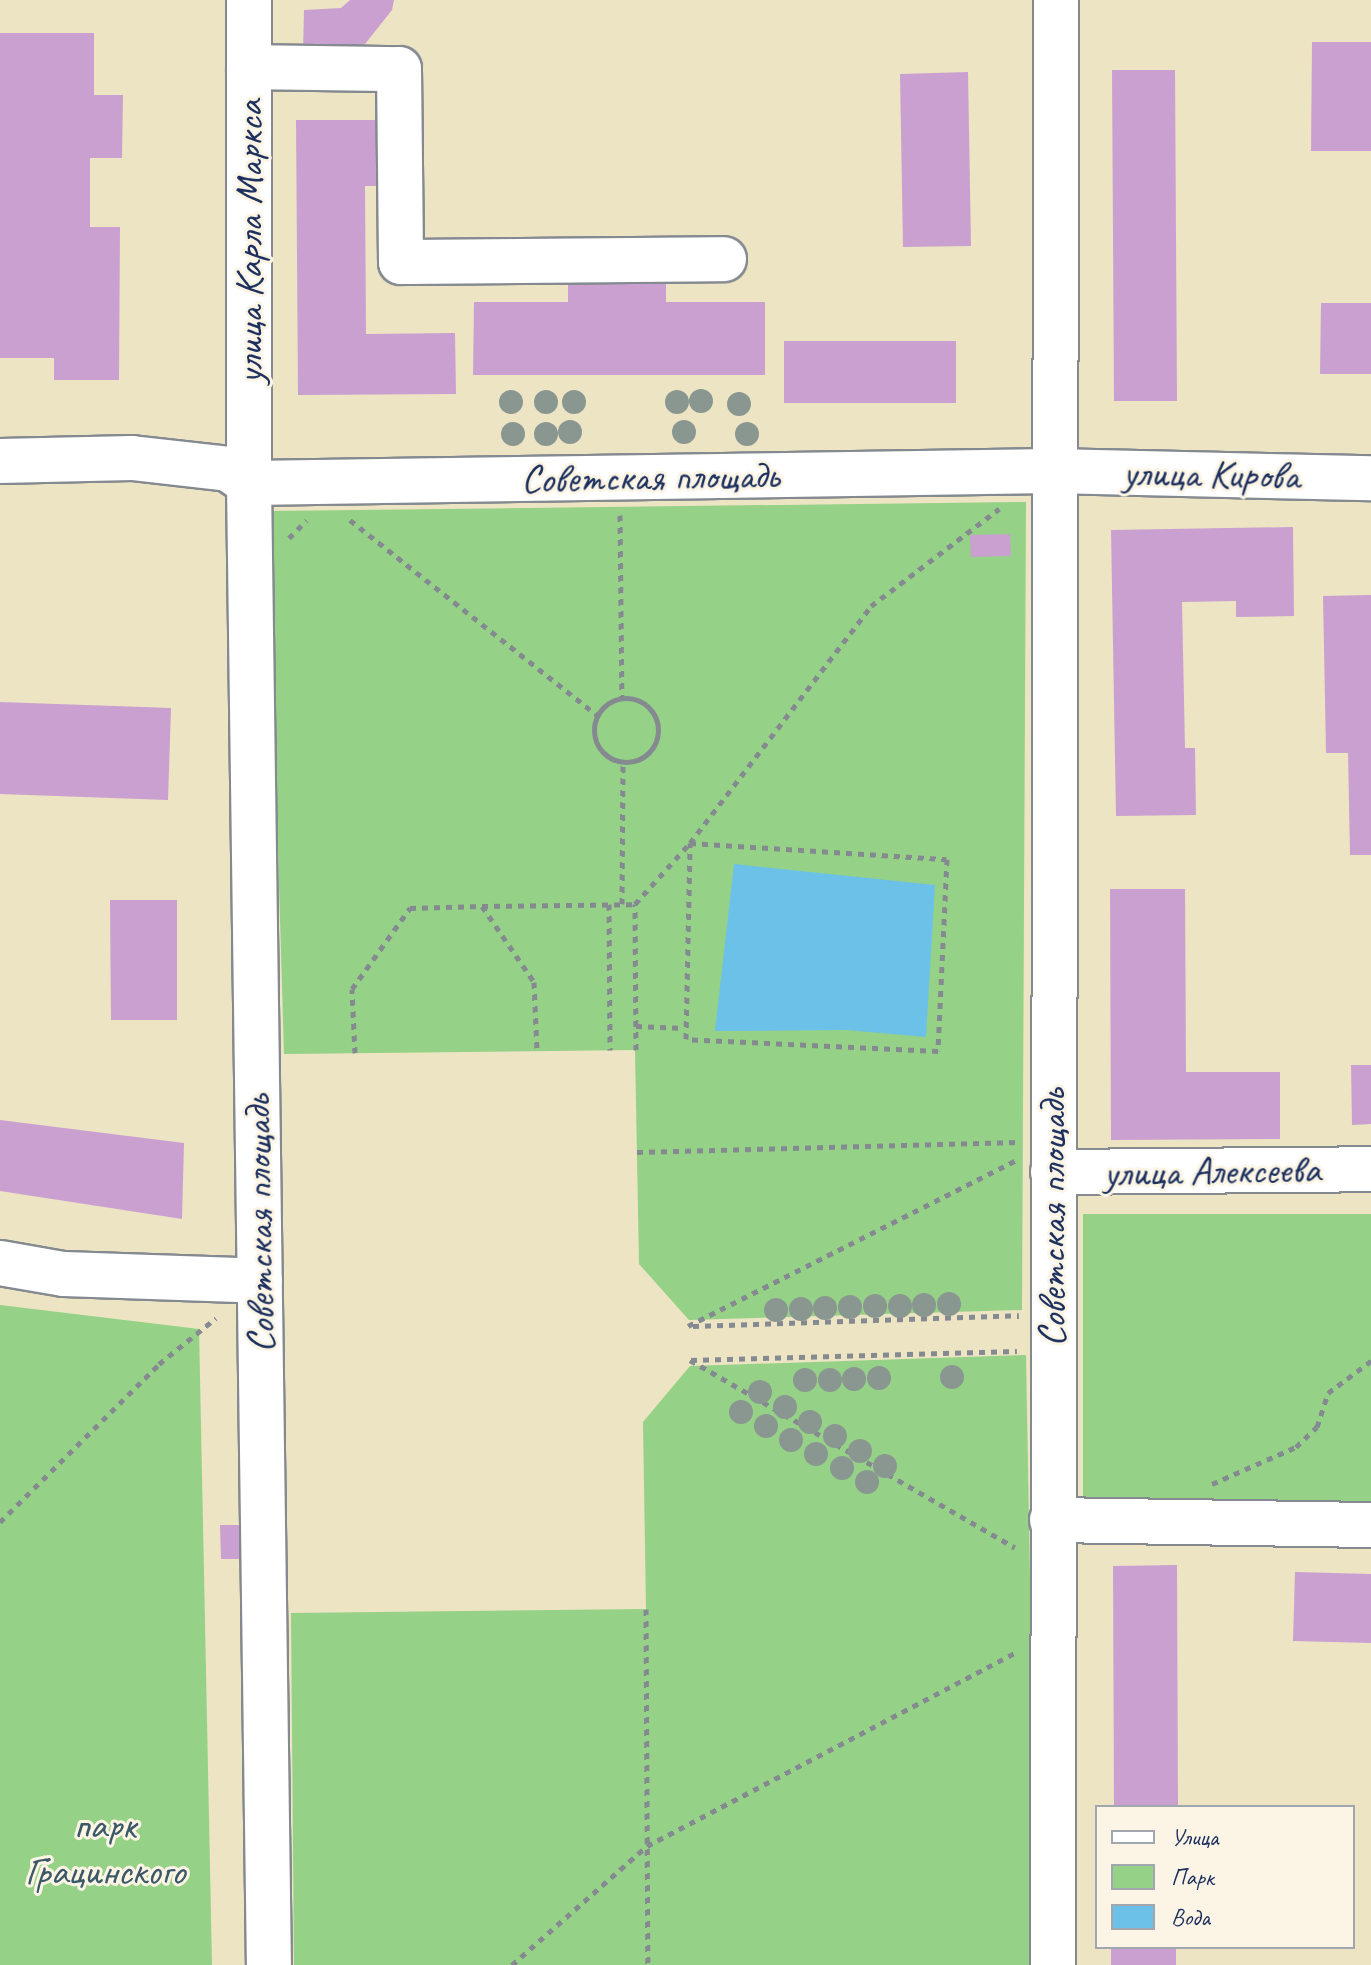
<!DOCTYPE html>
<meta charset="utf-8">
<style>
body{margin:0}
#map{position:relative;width:1371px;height:1965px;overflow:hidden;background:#ece4c3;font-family:Caveat,sans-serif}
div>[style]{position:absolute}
.green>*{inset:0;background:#95d186}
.water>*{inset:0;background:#6cc1e9}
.building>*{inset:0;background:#caa0d0}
.path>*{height:5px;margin-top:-2.5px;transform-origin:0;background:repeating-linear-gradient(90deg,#848a90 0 6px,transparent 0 12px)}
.path>.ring{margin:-2.5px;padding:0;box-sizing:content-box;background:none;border:5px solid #848a90;border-radius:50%}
.roads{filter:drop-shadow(2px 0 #848a90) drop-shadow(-2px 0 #848a90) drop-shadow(0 2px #848a90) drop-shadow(0 -2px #848a90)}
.minor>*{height:44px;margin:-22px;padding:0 22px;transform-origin:22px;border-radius:22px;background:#fff}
.trees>*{width:24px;height:24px;margin:-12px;border-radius:50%;background:#8a9791}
span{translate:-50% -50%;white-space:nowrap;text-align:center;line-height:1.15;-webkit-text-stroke:6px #fcf5e5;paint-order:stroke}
.street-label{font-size:40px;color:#1b2f5e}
.park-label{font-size:40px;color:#3a5868}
.legend{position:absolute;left:1095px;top:1805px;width:260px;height:144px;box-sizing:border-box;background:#fcf5e5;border:2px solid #a2a6af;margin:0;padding:10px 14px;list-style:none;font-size:24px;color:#1b2f5e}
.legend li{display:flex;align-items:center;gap:16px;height:40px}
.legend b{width:40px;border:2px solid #a2a6af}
</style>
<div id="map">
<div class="green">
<div style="clip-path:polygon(1026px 502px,1022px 1310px,689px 1320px,639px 1264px,635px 1050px,284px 1054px,268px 511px)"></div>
<div style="clip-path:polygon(1083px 1214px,1371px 1214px,1371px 1504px,1083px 1504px)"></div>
<div style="clip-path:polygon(0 1305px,199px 1329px,212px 1965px,0 1965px)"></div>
<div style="clip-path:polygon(1026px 1355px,1037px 1965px,294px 1965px,291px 1613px,646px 1609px,643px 1422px,690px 1366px)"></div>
</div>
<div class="water">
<div style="clip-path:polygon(734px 864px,935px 885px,926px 1037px,846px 1030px,715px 1031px)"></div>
</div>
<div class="building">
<div style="clip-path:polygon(350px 0,394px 0,392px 10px,365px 44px,303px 51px,304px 10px,341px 8px)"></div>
<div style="clip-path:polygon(0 33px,94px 33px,94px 95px,123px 95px,122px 158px,90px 158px,90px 227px,120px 227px,119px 380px,54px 380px,54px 358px,0 358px)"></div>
<div style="clip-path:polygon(1312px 42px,1371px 42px,1371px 151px,1311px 151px)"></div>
<div style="clip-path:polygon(1112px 70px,1175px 70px,1177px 401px,1114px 401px)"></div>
<div style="clip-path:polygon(968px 72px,971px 246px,903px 247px,900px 74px)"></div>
<div style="clip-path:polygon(296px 120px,378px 120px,378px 186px,365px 186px,366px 334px,455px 333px,456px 394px,298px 395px)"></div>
<div style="clip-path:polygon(568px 282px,666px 282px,666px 302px,765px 302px,765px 375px,473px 375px,474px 302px,568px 302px)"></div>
<div style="clip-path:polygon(1321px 303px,1371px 303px,1371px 374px,1320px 374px)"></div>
<div style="clip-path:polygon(784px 341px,956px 341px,956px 403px,784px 403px)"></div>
<div style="clip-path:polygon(1293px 527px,1294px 616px,1236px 617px,1236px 601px,1182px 602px,1185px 748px,1195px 748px,1196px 815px,1116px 816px,1111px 530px)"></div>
<div style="clip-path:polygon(1010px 534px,1011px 556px,971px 557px,970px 535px)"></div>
<div style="clip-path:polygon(1371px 595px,1371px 855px,1350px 855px,1348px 753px,1326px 753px,1323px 596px)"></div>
<div style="clip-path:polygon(0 702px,171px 708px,168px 800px,0 794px)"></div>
<div style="clip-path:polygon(1110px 889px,1185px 889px,1186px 1072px,1280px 1072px,1280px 1139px,1111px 1140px)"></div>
<div style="clip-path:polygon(110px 900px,177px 900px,177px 1020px,111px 1020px)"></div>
<div style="clip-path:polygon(1351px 1065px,1371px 1065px,1371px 1124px,1352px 1125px)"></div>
<div style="clip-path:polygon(0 1120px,184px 1143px,182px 1219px,0 1191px)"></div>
<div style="clip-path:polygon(220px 1525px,248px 1525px,249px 1559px,221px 1559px)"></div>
<div style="clip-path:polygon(1177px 1565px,1178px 1807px,1114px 1807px,1113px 1566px)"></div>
<div style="clip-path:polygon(1295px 1572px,1371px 1574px,1371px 1643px,1293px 1641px)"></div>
<div style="clip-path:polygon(1111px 1947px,1176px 1947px,1176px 1965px,1111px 1965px)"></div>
</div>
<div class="path">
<div style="left:620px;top:515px;width:183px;rotate:89.4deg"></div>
<div style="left:350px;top:520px;width:316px;rotate:38.3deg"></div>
<div style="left:289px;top:538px;width:25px;rotate:-45deg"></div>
<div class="ring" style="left:594px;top:698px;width:59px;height:59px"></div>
<div style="left:690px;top:843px;width:257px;rotate:3.6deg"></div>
<div style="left:947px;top:859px;width:192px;rotate:92.7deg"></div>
<div style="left:938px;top:1051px;width:252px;rotate:-177.3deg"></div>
<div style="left:686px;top:1039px;width:196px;rotate:-88.8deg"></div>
<div style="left:609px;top:904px;width:146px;rotate:89.6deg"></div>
<div style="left:622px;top:904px;width:143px;rotate:-89.6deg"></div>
<div style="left:482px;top:906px;width:153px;rotate:-0.7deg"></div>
<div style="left:636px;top:1026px;width:48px;rotate:2.4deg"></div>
<div style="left:636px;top:1050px;width:146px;rotate:-90.4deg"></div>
<div style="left:635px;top:904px;width:82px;rotate:-48deg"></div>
<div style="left:690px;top:843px;width:298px;rotate:-52.6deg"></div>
<div style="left:871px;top:606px;width:161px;rotate:-37.2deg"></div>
<div style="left:355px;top:1053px;width:64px;rotate:-92.7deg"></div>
<div style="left:352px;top:989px;width:100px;rotate:-54.4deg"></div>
<div style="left:410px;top:908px;width:72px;rotate:-1.6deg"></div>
<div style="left:482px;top:906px;width:92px;rotate:55.6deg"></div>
<div style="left:534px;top:982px;width:69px;rotate:87.5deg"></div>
<div style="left:637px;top:1152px;width:382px;rotate:-1.5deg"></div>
<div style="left:688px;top:1326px;width:368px;rotate:-26.8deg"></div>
<div style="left:693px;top:1326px;width:326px;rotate:-1.9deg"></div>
<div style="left:690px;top:1360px;width:375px;rotate:30deg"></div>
<div style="left:691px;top:1360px;width:326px;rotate:-1.6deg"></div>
<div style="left:1212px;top:1484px;width:92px;rotate:-23.8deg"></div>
<div style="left:1296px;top:1447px;width:29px;rotate:-44deg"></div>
<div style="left:1317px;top:1427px;width:36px;rotate:-72deg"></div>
<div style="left:1328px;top:1393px;width:54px;rotate:-36.7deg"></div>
<div style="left:0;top:1522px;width:224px;rotate:-44.8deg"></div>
<div style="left:159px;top:1364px;width:73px;rotate:-38.9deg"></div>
<div style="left:646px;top:1609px;width:356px;rotate:89.7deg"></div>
<div style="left:512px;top:1965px;width:180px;rotate:-41.4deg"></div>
<div style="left:647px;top:1846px;width:416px;rotate:-27.7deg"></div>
</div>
<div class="roads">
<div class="minor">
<div style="left:249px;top:0;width:483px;rotate:90deg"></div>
<div style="left:249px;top:483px;width:1482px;rotate:89.23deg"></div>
<div style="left:249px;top:67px;width:150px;rotate:0.8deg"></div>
<div style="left:399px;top:69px;width:193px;rotate:89.4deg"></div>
<div style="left:401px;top:262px;width:323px;rotate:-0.5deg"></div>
<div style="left:0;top:461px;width:132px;rotate:-1.3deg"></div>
<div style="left:132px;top:458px;width:97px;rotate:6.5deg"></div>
<div style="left:228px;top:469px;width:25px;rotate:34deg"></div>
<div style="left:249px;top:483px;width:803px;rotate:-0.86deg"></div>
<div style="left:1052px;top:471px;width:319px;rotate:1.3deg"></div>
<div style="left:1053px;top:1172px;width:318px;rotate:-0.5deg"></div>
<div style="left:0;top:1263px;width:65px;rotate:9.8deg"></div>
<div style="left:64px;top:1274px;width:196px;rotate:2deg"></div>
<div style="left:1052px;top:1520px;width:319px;rotate:0.9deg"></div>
<div style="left:1053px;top:1965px;width:1965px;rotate:-89.91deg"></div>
</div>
</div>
<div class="trees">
<div style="left:701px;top:401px"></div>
<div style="left:511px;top:402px"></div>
<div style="left:546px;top:402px"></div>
<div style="left:574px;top:402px"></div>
<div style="left:677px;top:402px"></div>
<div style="left:739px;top:404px"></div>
<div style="left:570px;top:432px"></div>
<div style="left:684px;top:432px"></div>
<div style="left:513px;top:434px"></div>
<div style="left:546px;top:434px"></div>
<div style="left:747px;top:434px"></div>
<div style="left:949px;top:1304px"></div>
<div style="left:924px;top:1305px"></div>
<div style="left:875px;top:1306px"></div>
<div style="left:900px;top:1306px"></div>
<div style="left:850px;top:1307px"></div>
<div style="left:825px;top:1308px"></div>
<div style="left:801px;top:1309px"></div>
<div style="left:776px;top:1310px"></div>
<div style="left:952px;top:1377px"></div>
<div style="left:879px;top:1378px"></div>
<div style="left:854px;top:1379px"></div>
<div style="left:805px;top:1380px"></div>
<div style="left:830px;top:1380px"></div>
<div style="left:760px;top:1392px"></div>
<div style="left:785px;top:1407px"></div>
<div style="left:741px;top:1412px"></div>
<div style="left:810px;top:1422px"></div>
<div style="left:766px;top:1426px"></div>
<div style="left:835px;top:1436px"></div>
<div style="left:791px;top:1440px"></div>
<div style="left:860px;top:1451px"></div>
<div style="left:816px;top:1454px"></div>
<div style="left:885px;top:1466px"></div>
<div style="left:842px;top:1468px"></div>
<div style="left:867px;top:1482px"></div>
</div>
<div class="street-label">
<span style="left:249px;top:242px;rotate:-90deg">улица Карла Маркса</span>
<span style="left:1211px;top:474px;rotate:1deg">улица Кирова</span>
<span style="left:650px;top:477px;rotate:-1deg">Советская площадь</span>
<span style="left:1212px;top:1171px;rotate:-1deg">улица Алексеева</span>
<span style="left:1052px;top:1218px;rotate:-90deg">Советская площадь</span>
<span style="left:259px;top:1224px;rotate:-91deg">Советская площадь</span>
</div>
<div class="park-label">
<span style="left:105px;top:1848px">парк<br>Грацинского</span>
</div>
<ul class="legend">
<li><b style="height:10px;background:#fff"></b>Улица</li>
<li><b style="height:22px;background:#95d186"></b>Парк</li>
<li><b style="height:22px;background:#6cc1e9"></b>Вода</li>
</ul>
</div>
